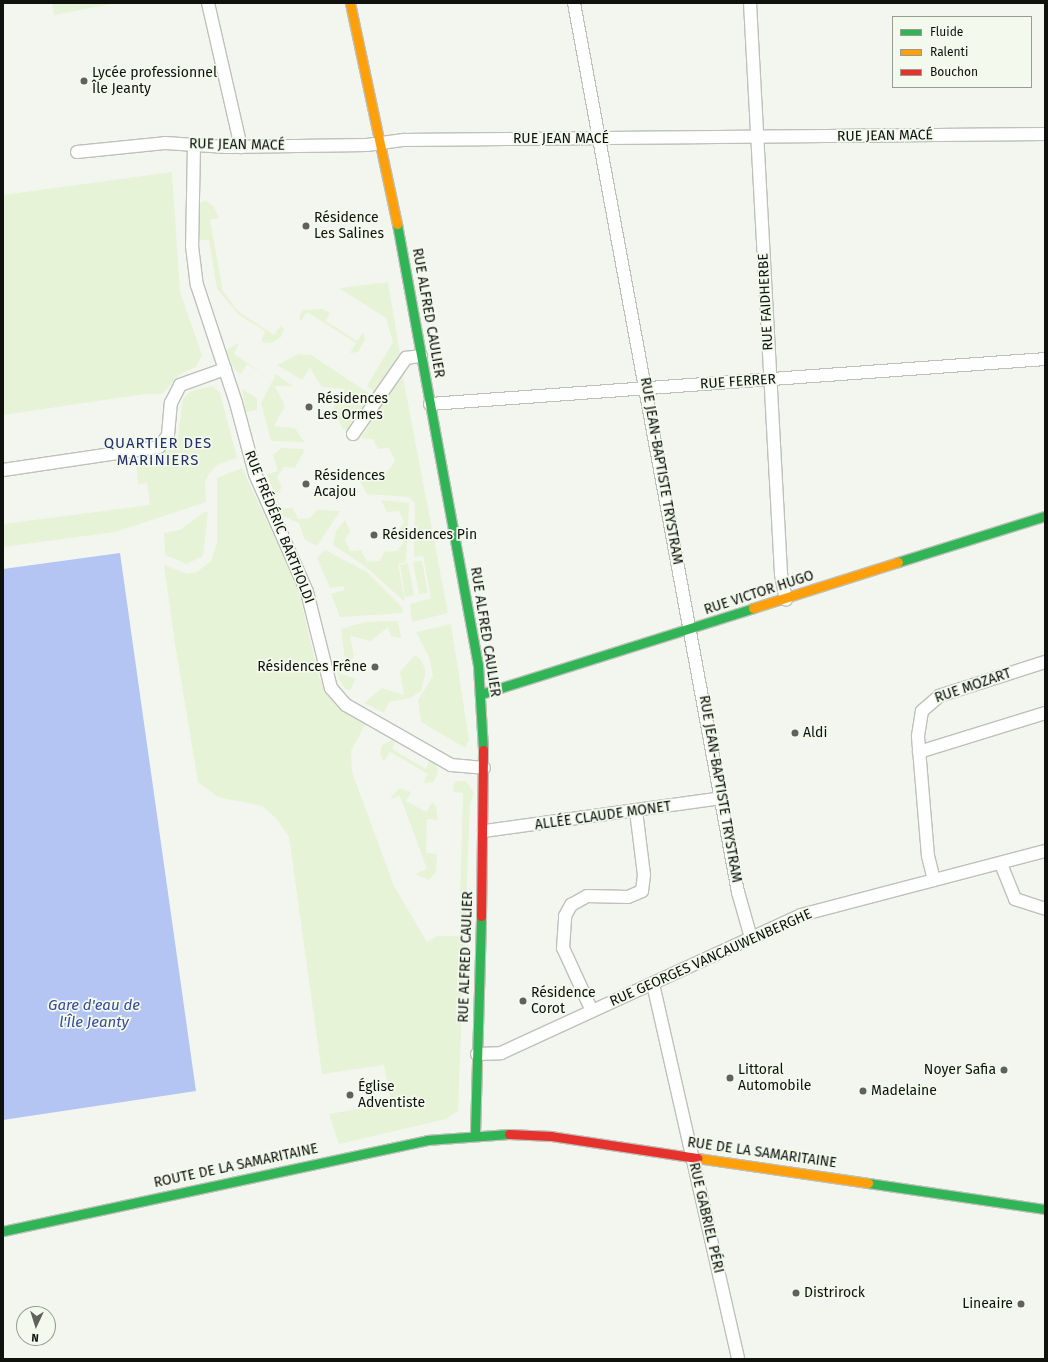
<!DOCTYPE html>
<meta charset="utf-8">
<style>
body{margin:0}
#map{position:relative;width:1048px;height:1362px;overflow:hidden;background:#f3f6ef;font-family:"Fira Sans",sans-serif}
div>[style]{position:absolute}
.green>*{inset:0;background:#e6f3d6}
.water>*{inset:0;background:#b4c5f3}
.roads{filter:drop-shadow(1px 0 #bec1bb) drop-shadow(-1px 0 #bec1bb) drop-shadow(0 1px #bec1bb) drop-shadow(0 -1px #bec1bb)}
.street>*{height:12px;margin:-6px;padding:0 6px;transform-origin:6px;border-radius:6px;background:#fdfefd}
.fast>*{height:9px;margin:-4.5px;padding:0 4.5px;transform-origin:4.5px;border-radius:4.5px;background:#30b455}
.slow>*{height:9px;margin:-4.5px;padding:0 4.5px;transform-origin:4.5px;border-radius:4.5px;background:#ff9f0a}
.jam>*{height:9px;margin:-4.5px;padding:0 4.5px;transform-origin:4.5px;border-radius:4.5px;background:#e5322d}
.dots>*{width:11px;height:11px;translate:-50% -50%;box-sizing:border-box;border:2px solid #f3f9ec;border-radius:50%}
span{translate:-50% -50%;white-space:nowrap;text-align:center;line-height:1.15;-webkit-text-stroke:3.5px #f3f9ec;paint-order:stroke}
.poi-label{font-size:14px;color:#0f110d}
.left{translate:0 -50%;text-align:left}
.right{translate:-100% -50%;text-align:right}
.street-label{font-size:14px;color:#0f110d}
.neighbourhood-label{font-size:15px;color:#23316a;letter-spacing:1px}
.water-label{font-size:15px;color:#364b9b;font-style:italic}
.frame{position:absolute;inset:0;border:4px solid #0f110d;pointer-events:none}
.legend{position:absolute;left:892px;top:16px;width:140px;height:72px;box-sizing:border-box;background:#f3f9ec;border:1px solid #989c93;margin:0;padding:5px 7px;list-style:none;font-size:12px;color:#0f110d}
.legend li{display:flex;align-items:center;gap:8px;height:20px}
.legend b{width:20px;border:1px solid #989c93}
.north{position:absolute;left:16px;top:1306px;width:40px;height:40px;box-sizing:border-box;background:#f3f9ec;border:1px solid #989c93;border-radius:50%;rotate:184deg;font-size:11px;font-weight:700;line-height:16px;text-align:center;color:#0f110d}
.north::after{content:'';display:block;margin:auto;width:14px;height:18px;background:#5f615c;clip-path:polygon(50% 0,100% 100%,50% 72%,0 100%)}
</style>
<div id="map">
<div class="green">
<div style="clip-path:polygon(52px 3px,117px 3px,54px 15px)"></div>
<div style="clip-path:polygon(172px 172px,180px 292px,202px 355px,196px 367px,180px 374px,162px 394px,145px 394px,3px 415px,3px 195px)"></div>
<div style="clip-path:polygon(205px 200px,214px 207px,219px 218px,210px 220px,223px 291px,238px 311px,274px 335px,280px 326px,284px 329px,281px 337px,271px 343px,261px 342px,265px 331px,239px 315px,217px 289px,209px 240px,200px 240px,198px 205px)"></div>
<div style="clip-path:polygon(388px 282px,400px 354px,375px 392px,367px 386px,393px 342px,386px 318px,339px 288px)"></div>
<div style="clip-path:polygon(322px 309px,330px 313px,326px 321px,357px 341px,363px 332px,365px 340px,358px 352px,350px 353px,356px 343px,307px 312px,301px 321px,299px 319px,302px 310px)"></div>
<div style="clip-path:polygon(239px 343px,234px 354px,269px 378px,247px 364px,241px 374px,234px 369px,226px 350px)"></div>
<div style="clip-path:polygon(299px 354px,311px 355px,373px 396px,350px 433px,342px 428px,333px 408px,345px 389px,322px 387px,310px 368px,302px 380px,277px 365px)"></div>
<div style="clip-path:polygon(402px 372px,448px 613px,412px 622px,410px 604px,431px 598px,423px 556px,414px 557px,415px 503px,409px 497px,367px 494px,359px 480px,371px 480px,377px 471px,388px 471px,395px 461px,389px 448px,378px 449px,373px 439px,361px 438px)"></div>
<div style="clip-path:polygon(276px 374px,293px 386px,275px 386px,285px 406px,274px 426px,295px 428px,304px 442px,271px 441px,261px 403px)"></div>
<div style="clip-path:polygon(213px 386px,220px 393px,237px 458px,217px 465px,209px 474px,205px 482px,206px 502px,115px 532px,3px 547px,3px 524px,150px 505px,147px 483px,138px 484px,136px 462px,149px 463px,177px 444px,183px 399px,191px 391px)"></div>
<div style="clip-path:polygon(242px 389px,257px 398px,257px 410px,246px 412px)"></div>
<div style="clip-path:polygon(281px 448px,305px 449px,295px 468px,284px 467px,277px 477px,282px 487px,276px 497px,282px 508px,293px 508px,298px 519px,310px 518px,317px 510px,340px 511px,317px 546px,305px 540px,299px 523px,283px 516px,267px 474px,278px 471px,273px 455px)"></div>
<div style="clip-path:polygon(242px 468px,297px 585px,319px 677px,327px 695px,336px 706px,366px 723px,351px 751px,352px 772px,394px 886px,427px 942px,437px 936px,459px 936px,463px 793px,454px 792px,453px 786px,456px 781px,466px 781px,474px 793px,470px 803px,458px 1111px,446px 1119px,339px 1144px,329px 1114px,391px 1103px,384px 1065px,322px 1074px,289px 837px,276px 818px,262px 806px,218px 797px,198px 782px,175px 644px,164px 565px,188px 574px,197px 572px,211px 561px,217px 543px,217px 478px)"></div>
<div style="clip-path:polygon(381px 500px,409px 503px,406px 562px,398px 564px,405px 602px,366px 567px,333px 545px,336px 531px,345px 520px,350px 531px,345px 540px,350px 551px,361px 550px,367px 562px,380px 561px,384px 552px,397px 551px,404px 542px,398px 531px,404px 522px,399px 511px,387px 512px)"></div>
<div style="clip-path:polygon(204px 512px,208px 512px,203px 556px,187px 564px,165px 555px,164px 533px,180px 530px)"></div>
<div style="clip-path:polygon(325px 550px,367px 572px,402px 607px,403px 613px,340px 617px,331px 594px,345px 590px,343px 586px,330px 588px,317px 558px)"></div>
<div style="clip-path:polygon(422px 561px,428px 593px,419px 594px,413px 562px)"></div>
<div style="clip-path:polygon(408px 563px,414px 595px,405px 597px,400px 565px)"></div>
<div style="clip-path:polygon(398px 621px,401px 638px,391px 636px,388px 627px,371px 641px,350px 636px,354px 657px,339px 673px,356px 679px,350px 690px,345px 689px,339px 679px,335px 661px,345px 659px,341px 629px,365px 622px)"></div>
<div style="clip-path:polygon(451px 624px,469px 740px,465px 748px,421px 722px,418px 700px,433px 676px,429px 657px,416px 632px)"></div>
<div style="clip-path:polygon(415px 655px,421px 660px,426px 671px,421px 691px,410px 698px,389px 702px,384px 713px,364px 703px,382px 688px,404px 695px,400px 672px)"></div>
<div style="clip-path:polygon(393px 740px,396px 741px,392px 749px,426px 769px,430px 759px,435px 763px,438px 771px,434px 782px,423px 783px,428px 774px,390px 752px,384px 762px,380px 754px,382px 745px)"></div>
<div style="clip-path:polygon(399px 788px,411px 792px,406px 801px,426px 812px,432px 803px,436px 806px,438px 820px,427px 819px,426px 853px,437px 854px,436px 872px,429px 880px,415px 874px,427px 869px,400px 796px,390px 799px)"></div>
</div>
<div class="water">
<div style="clip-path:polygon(120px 553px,196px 1091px,3px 1120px,3px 569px)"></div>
</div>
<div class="roads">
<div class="street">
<div style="left:208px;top:3px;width:148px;rotate:77.1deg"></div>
<div style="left:574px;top:3px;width:904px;rotate:79.55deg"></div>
<div style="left:738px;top:892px;width:48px;rotate:74.2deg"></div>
<div style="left:750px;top:3px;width:572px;rotate:86.89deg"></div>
<div style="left:781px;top:574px;width:26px;rotate:79deg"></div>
<div style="left:194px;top:145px;width:101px;rotate:91.1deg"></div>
<div style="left:192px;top:246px;width:39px;rotate:83deg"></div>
<div style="left:197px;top:285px;width:124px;rotate:71.7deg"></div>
<div style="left:236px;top:403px;width:73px;rotate:75deg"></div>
<div style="left:255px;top:474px;width:129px;rotate:66.2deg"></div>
<div style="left:307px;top:592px;width:99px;rotate:76deg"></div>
<div style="left:331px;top:688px;width:23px;rotate:49deg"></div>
<div style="left:346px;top:705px;width:121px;rotate:29.7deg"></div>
<div style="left:451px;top:765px;width:33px;rotate:5deg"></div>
<div style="left:77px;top:152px;width:88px;rotate:-5.8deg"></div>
<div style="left:165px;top:143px;width:62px;rotate:3.7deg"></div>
<div style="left:227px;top:147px;width:140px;rotate:-0.8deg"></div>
<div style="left:367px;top:145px;width:37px;rotate:-8deg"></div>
<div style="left:404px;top:140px;width:641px;rotate:-0.54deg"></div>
<div style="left:430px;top:404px;width:617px;rotate:-4.18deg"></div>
<div style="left:353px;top:434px;width:93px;rotate:-55.1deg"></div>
<div style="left:406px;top:358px;width:15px;rotate:-8deg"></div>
<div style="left:3px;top:470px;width:158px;rotate:-8.4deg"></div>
<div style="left:159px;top:447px;width:15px;rotate:-53deg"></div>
<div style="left:168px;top:435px;width:32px;rotate:-85deg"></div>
<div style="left:171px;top:403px;width:20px;rotate:-63deg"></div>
<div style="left:180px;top:385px;width:48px;rotate:-19.6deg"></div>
<div style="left:919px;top:752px;width:132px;rotate:-17.2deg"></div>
<div style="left:484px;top:831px;width:239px;rotate:-7.9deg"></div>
<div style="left:1001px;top:864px;width:38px;rotate:68deg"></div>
<div style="left:1015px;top:899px;width:32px;rotate:18deg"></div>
<div style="left:934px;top:880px;width:25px;rotate:-104deg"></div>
<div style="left:928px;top:856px;width:120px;rotate:-94.8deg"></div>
<div style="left:918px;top:736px;width:25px;rotate:-81deg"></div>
<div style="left:922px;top:711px;width:23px;rotate:-41deg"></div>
<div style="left:939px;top:696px;width:111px;rotate:-17.8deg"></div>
<div style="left:653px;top:984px;width:385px;rotate:77.2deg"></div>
<div style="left:592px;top:1011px;width:69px;rotate:-114.7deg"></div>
<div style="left:563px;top:948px;width:32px;rotate:-86deg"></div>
<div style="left:565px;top:916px;width:13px;rotate:-61deg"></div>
<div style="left:571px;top:905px;width:18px;rotate:-29deg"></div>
<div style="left:587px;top:896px;width:41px;rotate:1.4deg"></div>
<div style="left:628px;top:897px;width:15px;rotate:-23deg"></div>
<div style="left:642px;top:891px;width:16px;rotate:-83deg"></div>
<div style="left:644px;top:875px;width:64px;rotate:-97.1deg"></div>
<div style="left:477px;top:1054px;width:24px;rotate:-2deg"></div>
<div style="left:501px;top:1053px;width:330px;rotate:-24.7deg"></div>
<div style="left:801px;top:915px;width:252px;rotate:-14.7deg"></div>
</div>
<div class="fast">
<div style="left:397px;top:224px;width:448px;rotate:79.6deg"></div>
<div style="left:478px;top:665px;width:85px;rotate:86.6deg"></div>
<div style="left:898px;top:562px;width:154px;rotate:-17.4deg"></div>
<div style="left:481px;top:694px;width:285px;rotate:-17.5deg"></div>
<div style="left:475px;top:1134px;width:218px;rotate:-88.4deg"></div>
<div style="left:868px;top:1183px;width:179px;rotate:8.4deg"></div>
<div style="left:3px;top:1231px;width:434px;rotate:-12.1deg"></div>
<div style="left:427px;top:1140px;width:82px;rotate:-4.2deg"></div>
</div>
<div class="slow">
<div style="left:350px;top:3px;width:226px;rotate:78deg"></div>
<div style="left:753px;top:608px;width:152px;rotate:-17.6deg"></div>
<div style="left:697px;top:1158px;width:173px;rotate:8.3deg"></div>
</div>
<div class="jam">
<div style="left:481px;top:916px;width:166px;rotate:-89.3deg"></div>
<div style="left:509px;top:1134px;width:42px;rotate:2.7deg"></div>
<div style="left:551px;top:1136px;width:148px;rotate:8.6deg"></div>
</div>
</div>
<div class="dots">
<div style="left:84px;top:81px;background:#5f615c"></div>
<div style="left:306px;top:226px;background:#5f615c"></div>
<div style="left:309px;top:407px;background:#5f615c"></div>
<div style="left:306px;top:484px;background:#5f615c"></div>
<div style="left:374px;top:535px;background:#5f615c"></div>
<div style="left:375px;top:667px;background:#5f615c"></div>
<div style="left:795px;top:733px;background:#5f615c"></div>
<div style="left:523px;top:1001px;background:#5f615c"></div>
<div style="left:1004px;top:1070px;background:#5f615c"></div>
<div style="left:730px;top:1078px;background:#5f615c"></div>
<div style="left:863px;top:1091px;background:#5f615c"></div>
<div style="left:350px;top:1095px;background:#5f615c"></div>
<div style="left:796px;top:1293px;background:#5f615c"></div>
<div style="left:1021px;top:1304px;background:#5f615c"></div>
</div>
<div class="poi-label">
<span class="left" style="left:92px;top:81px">Lycée professionnel<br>Île Jeanty</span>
<span class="left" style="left:314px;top:226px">Résidence<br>Les Salines</span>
<span class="left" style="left:317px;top:407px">Résidences<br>Les Ormes</span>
<span class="left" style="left:314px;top:484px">Résidences<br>Acajou</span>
<span class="left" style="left:382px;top:535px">Résidences Pin</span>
<span class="right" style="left:367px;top:667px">Résidences Frêne</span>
<span class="left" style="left:803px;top:733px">Aldi</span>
<span class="left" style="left:531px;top:1001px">Résidence<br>Corot</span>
<span class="left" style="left:738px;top:1078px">Littoral<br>Automobile</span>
<span class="right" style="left:996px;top:1070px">Noyer Safia</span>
<span class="left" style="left:358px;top:1095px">Église<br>Adventiste</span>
<span class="left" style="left:871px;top:1091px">Madelaine</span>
<span class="left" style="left:804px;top:1293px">Distrirock</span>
<span class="right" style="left:1013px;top:1304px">Lineaire</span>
</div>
<div class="street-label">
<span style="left:885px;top:136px;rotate:-1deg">RUE JEAN MACÉ</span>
<span style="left:561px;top:139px">RUE JEAN MACÉ</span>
<span style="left:237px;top:145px;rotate:1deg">RUE JEAN MACÉ</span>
<span style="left:766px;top:302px;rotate:-93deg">RUE FAIDHERBE</span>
<span style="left:428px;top:313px;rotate:80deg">RUE ALFRED CAULIER</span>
<span style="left:738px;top:382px;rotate:-4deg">RUE FERRER</span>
<span style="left:661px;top:471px;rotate:80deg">RUE JEAN-BAPTISTE TRYSTRAM</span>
<span style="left:279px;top:527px;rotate:68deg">RUE FRÉDÉRIC BARTHOLDI</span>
<span style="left:759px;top:593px;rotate:-18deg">RUE VICTOR HUGO</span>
<span style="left:485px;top:632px;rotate:81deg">RUE ALFRED CAULIER</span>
<span style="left:973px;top:686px;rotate:-19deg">RUE MOZART</span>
<span style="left:720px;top:789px;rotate:80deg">RUE JEAN-BAPTISTE TRYSTRAM</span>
<span style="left:603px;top:816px;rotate:-8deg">ALLÉE CLAUDE MONET</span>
<span style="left:466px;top:957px;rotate:-88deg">RUE ALFRED CAULIER</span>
<span style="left:711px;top:958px;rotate:-24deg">RUE GEORGES VANCAUWENBERGHE</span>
<span style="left:762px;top:1153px;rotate:8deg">RUE DE LA SAMARITAINE</span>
<span style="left:236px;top:1166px;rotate:-12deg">ROUTE DE LA SAMARITAINE</span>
<span style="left:706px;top:1218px;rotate:77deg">RUE GABRIEL PÉRI</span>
</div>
<div class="neighbourhood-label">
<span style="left:158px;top:452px">QUARTIER DES<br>MARINIERS</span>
</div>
<div class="water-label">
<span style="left:94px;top:1014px">Gare d'eau de<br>l'Île Jeanty</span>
</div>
<div class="frame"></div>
<ul class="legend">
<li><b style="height:5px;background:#30b455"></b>Fluide</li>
<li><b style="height:5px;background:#ff9f0a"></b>Ralenti</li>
<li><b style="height:5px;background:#e5322d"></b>Bouchon</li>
</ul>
<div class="north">N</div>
</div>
